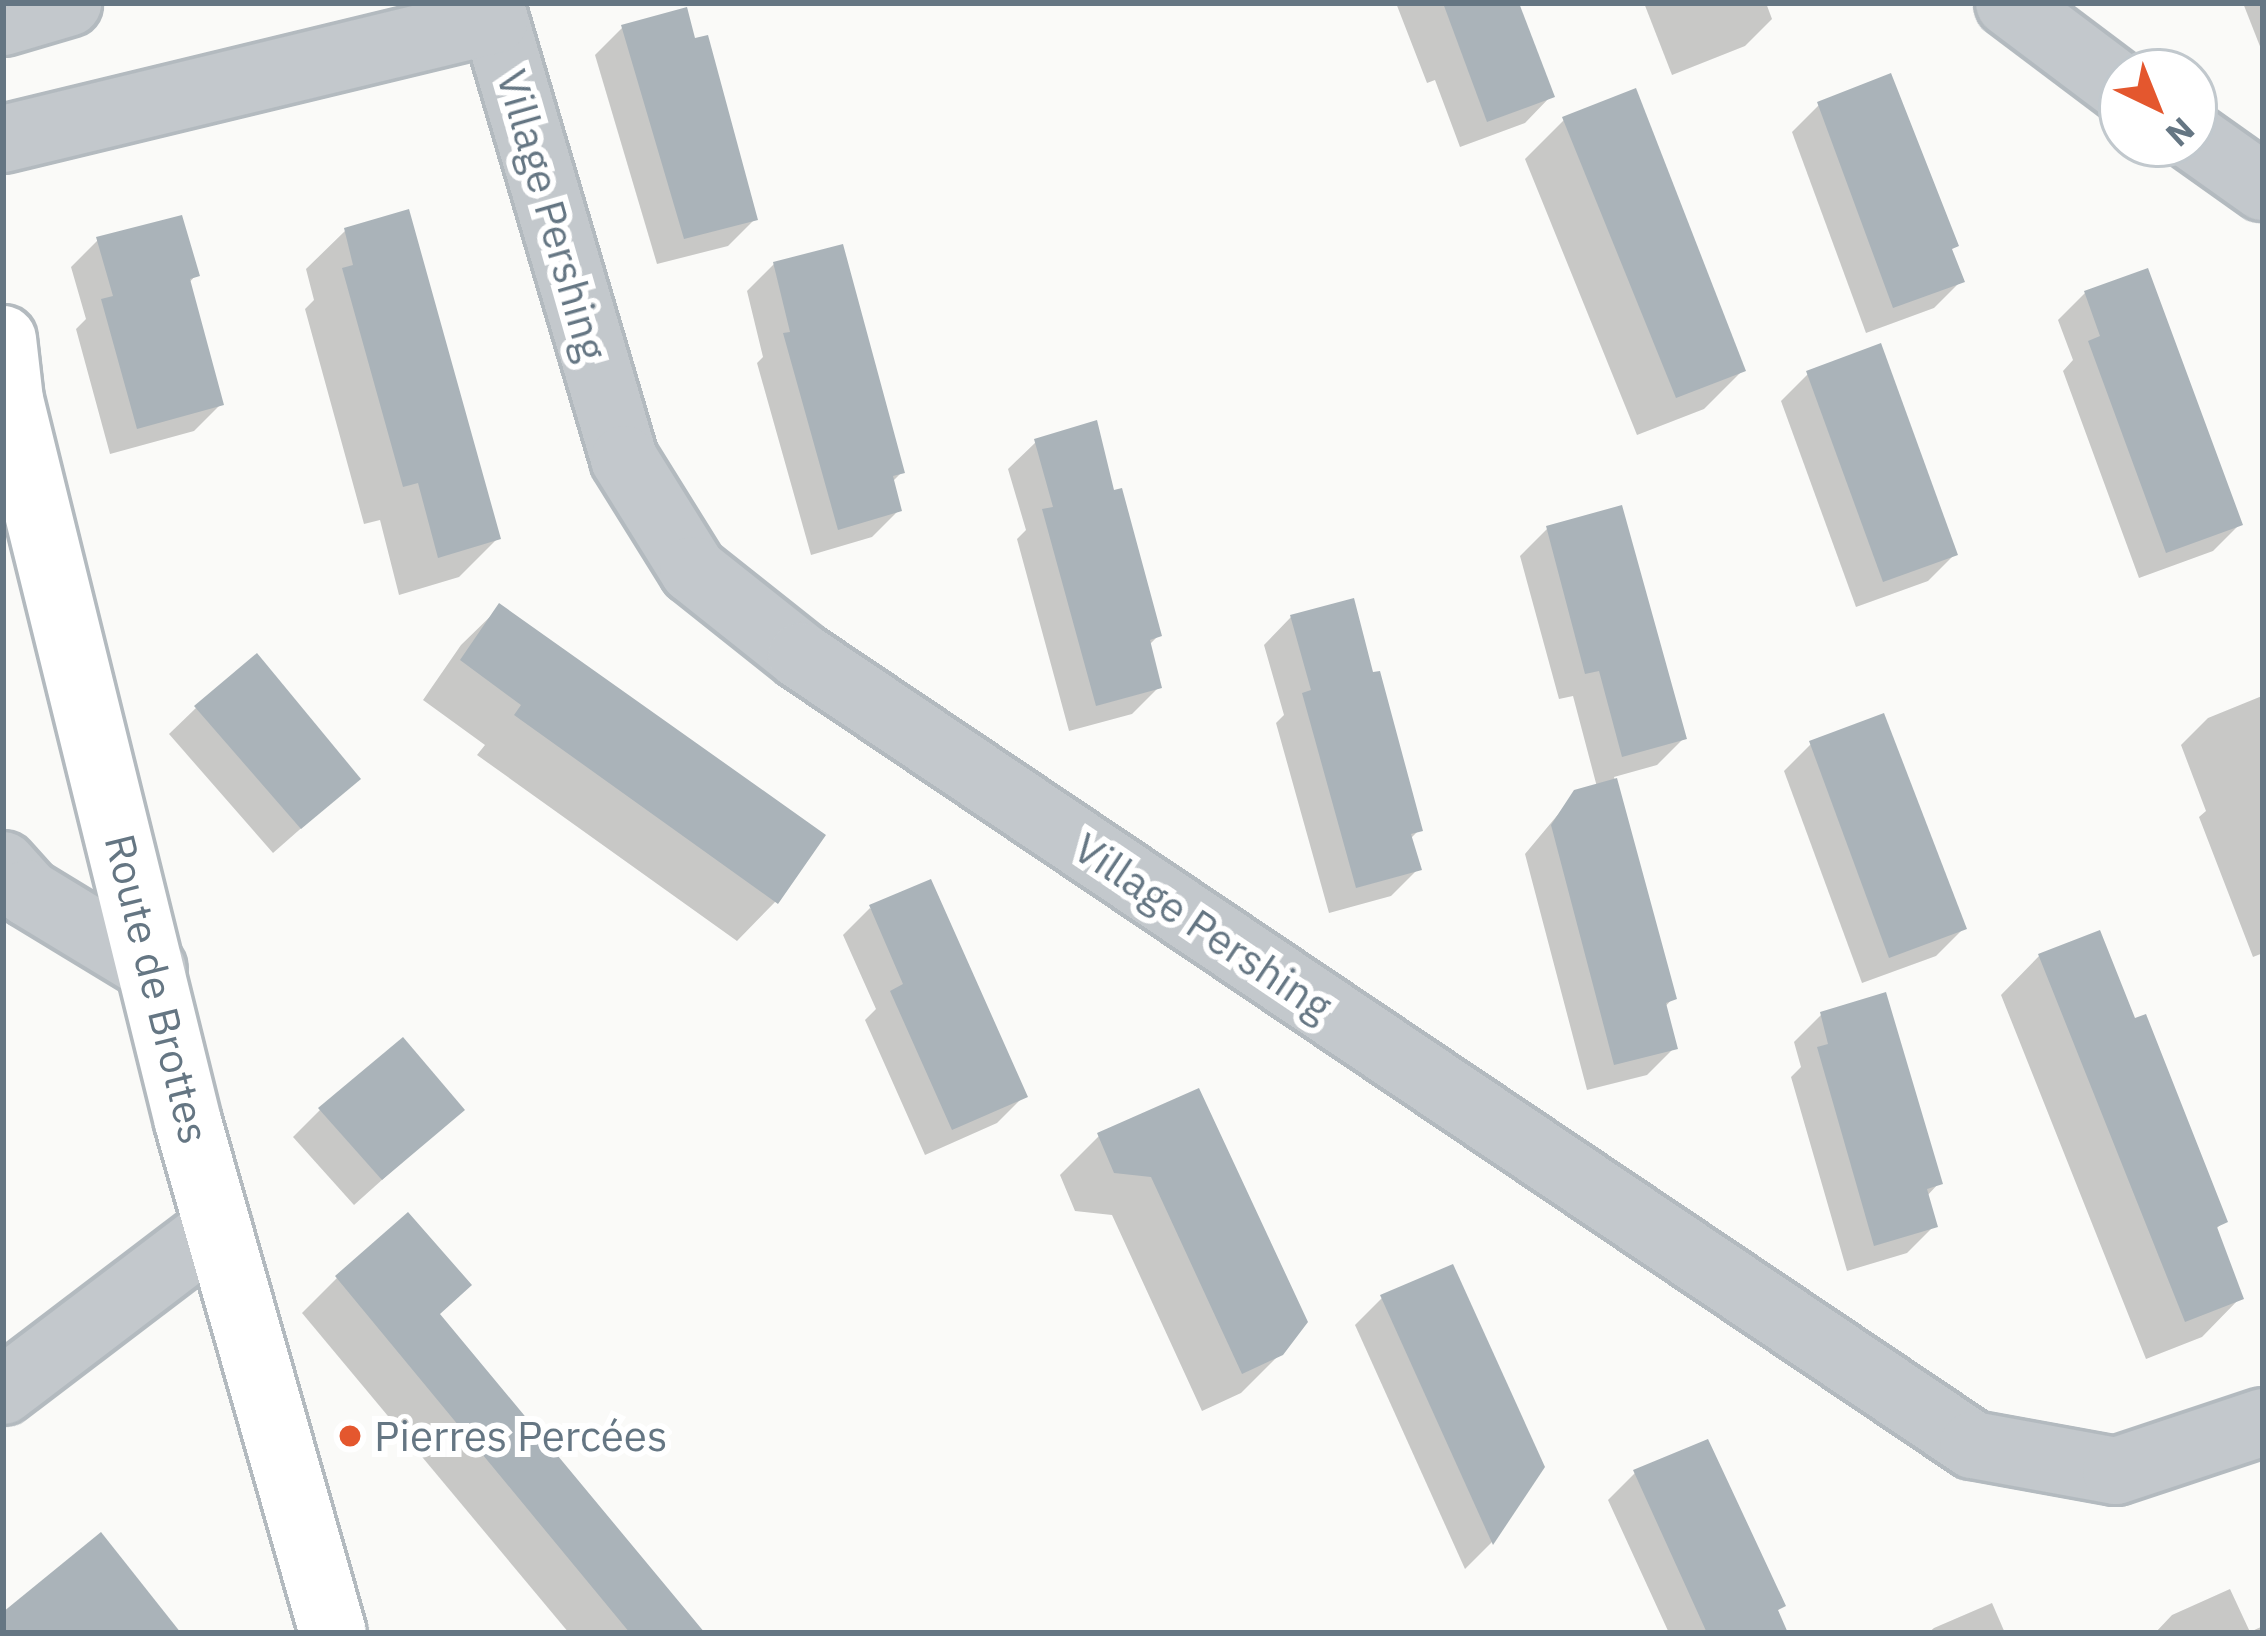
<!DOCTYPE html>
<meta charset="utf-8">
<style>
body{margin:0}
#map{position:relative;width:2266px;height:1636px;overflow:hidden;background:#fafaf8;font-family:"IBM Plex Sans",sans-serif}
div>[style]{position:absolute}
.shadow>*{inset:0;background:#0003}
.building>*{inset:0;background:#aab3b9}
.roads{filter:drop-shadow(3px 0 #b3babf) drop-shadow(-3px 0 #b3babf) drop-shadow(0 3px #b3babf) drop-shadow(0 -3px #b3babf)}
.street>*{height:66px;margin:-33px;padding:0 33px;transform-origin:33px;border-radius:33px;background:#c3c8cc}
.secondary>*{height:66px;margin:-33px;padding:0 33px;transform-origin:33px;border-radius:33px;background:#fff}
.dots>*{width:33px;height:33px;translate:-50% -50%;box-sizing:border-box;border:6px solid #fff;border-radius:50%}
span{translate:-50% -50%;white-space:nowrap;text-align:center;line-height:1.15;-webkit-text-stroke:12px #fff;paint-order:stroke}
.street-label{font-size:42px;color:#657683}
.poi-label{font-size:42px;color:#657683}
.left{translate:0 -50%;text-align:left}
.frame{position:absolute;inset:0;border:6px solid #657683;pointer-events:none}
.north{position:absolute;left:2098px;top:48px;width:120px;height:120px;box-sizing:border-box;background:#fff;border:3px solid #c1c8cd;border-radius:50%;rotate:137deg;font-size:33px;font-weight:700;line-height:48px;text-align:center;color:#657683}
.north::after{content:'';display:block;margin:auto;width:42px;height:54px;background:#e4572e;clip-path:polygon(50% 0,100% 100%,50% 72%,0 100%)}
</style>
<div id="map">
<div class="shadow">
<div style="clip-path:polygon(1396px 3px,1516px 3px,1551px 96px,1525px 123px,1460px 147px,1435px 80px,1427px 83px)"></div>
<div style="clip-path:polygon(1644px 3px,1766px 3px,1772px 19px,1745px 46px,1672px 75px)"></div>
<div style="clip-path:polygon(2243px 3px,2263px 3px,2263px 54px)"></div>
<div style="clip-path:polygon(622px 28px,693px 41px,755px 219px,728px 246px,657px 264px,595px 55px)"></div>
<div style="clip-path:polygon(1819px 105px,1950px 251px,1961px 281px,1934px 308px,1866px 333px,1792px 132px)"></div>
<div style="clip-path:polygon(1564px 120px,1743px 370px,1704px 409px,1637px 435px,1525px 159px)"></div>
<div style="clip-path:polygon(345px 231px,498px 538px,459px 577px,399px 595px,380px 520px,364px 524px,305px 309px,314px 300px,306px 269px)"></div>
<div style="clip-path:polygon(98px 240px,196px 275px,188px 284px,221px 404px,194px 431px,110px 454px,76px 329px,86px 319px,71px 267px)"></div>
<div style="clip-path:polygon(774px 264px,902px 472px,891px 483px,899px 510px,872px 537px,811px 555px,757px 363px,763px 357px,747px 291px)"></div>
<div style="clip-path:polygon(2085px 293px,2240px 524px,2213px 551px,2139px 578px,2063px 371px,2073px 360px,2058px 320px)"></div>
<div style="clip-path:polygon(1808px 374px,1955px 554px,1928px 581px,1856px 607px,1781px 401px)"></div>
<div style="clip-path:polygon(1036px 442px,1112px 494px,1159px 635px,1148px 646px,1159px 687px,1132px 714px,1069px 731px,1017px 539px,1026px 530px,1008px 469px)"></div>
<div style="clip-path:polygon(1547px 529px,1684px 738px,1657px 765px,1614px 777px,1673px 998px,1664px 1008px,1674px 1048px,1647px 1075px,1587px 1090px,1525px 854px,1576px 793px,1597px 787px,1573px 696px,1559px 699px,1520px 556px)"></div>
<div style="clip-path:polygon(500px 607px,822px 836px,775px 902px,737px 941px,477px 755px,485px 745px,423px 700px,461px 645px)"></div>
<div style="clip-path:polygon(1291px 617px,1419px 830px,1409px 840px,1418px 869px,1391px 896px,1329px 913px,1276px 723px,1284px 715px,1264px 645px)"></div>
<div style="clip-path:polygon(2262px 696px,2263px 953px,2253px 957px,2199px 817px,2206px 811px,2181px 745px,2208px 718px)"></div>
<div style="clip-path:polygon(196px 708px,357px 779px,273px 853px,169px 734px)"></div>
<div style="clip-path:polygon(1811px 744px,1963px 929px,1936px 956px,1862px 983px,1784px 771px)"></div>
<div style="clip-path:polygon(870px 908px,1024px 1096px,997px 1123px,925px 1155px,865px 1020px,876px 1009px,843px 935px)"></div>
<div style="clip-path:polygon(2039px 956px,2224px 1221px,2215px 1230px,2240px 1298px,2202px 1337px,2146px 1359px,2001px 995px)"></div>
<div style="clip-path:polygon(1821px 1015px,1939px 1183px,1926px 1197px,1934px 1226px,1907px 1253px,1847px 1271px,1791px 1077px,1801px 1067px,1794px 1042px)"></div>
<div style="clip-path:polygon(1198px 1092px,1281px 1353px,1241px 1393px,1202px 1411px,1112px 1215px,1075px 1211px,1060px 1175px,1099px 1136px)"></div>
<div style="clip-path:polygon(320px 1110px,460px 1110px,354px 1205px,293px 1137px)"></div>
<div style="clip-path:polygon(337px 1278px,437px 1316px,702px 1633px,569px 1633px,302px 1313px)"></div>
<div style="clip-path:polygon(1382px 1298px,1542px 1467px,1491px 1543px,1465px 1569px,1355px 1325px)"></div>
<div style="clip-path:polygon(1635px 1473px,1782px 1606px,1776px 1612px,1785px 1633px,1669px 1633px,1608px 1500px)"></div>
<div style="clip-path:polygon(2230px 1589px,2250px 1632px,2263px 1626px,2263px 1633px,2155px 1633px,2172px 1615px)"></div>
<div style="clip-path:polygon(1992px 1603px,2005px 1633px,1928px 1633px,1934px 1628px)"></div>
</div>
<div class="building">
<div style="clip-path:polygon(1443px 3px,1519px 3px,1555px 97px,1487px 122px)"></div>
<div style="clip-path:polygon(687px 7px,695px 38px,708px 35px,758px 220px,684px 239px,621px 25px)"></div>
<div style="clip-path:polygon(1891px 73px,1959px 246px,1952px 249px,1965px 282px,1893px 308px,1817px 102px)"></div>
<div style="clip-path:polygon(1636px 88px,1746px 371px,1676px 398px,1562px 117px)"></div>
<div style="clip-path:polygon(409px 209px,501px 539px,438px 558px,418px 483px,403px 487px,342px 268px,353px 265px,344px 228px)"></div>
<div style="clip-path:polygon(182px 215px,200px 276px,190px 279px,224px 405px,137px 429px,101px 299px,113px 296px,96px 237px)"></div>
<div style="clip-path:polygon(843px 244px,905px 473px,893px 476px,902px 511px,838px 530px,783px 333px,790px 332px,773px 262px)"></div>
<div style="clip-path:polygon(2148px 268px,2243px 525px,2166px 553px,2088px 341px,2100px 336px,2084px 291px)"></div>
<div style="clip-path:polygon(1881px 343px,1958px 555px,1883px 582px,1806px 371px)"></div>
<div style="clip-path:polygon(1097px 420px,1114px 490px,1122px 488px,1162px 636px,1150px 640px,1162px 688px,1096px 706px,1042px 509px,1053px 507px,1034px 439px)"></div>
<div style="clip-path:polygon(1622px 505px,1687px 739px,1622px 757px,1599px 671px,1585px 674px,1546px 526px)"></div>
<div style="clip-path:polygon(1354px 598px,1373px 672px,1380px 671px,1423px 831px,1411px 834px,1422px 870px,1356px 888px,1302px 693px,1311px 690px,1290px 615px)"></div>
<div style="clip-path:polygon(499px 603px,826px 835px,778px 904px,514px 715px,521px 705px,460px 660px)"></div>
<div style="clip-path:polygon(257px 653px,361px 779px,301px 829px,194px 706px)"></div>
<div style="clip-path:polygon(1884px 713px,1967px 929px,1889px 958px,1809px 741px)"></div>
<div style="clip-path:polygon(1617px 778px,1677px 999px,1666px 1003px,1678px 1049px,1614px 1065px,1551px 825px,1574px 790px)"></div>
<div style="clip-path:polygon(931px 879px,1028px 1097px,952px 1130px,890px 991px,903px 984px,869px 905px)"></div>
<div style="clip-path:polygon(2100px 930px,2135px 1018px,2146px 1014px,2228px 1222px,2217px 1227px,2244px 1299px,2185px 1322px,2038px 954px)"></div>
<div style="clip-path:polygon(1886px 992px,1943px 1184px,1927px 1189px,1938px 1227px,1874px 1246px,1817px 1047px,1828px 1044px,1820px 1012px)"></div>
<div style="clip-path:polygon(403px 1037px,465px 1110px,382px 1180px,318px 1108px)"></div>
<div style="clip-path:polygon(1199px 1088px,1308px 1322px,1283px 1355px,1242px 1374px,1151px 1177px,1114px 1173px,1097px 1133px)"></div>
<div style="clip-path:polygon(408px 1212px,472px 1285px,440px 1314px,705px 1633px,630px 1633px,335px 1276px)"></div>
<div style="clip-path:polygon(1453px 1264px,1545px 1467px,1493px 1545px,1380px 1295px)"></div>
<div style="clip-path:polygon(1708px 1439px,1786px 1606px,1778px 1610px,1788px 1633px,1707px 1633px,1633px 1470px)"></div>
<div style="clip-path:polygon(101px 1532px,181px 1633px,3px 1633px,3px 1612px)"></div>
</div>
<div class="roads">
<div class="street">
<div style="left:490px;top:3px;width:475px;rotate:73.6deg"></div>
<div style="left:624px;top:459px;width:131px;rotate:58.1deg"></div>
<div style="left:693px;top:570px;width:138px;rotate:38.5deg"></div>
<div style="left:801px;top:656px;width:1413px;rotate:33.95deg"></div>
<div style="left:1973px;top:1445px;width:145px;rotate:10.3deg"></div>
<div style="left:2116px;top:1471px;width:155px;rotate:-18.4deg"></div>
<div style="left:2009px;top:3px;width:141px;rotate:37deg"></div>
<div style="left:3px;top:22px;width:68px;rotate:-16.3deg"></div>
<div style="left:2194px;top:138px;width:85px;rotate:35.4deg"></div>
<div style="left:3px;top:139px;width:506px;rotate:-13.6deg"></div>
<div style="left:3px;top:865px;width:38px;rotate:48deg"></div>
<div style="left:28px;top:893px;width:146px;rotate:31.3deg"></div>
<div style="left:3px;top:1391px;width:270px;rotate:-37.3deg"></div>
</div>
<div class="secondary">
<div style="left:3px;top:339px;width:61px;rotate:83.5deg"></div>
<div style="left:10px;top:400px;width:744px;rotate:76.15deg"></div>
<div style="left:188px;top:1122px;width:531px;rotate:74.16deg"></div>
</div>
</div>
<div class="dots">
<div style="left:350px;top:1436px;background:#e4572e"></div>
</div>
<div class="street-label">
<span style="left:552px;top:215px;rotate:74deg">Village Pershing</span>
<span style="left:1203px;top:927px;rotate:34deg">Village Pershing</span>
<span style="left:157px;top:989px;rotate:76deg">Route de Brottes</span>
</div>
<div class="poi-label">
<span class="left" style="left:374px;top:1436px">Pierres Percées</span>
</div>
<div class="frame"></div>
<div class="north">N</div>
</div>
